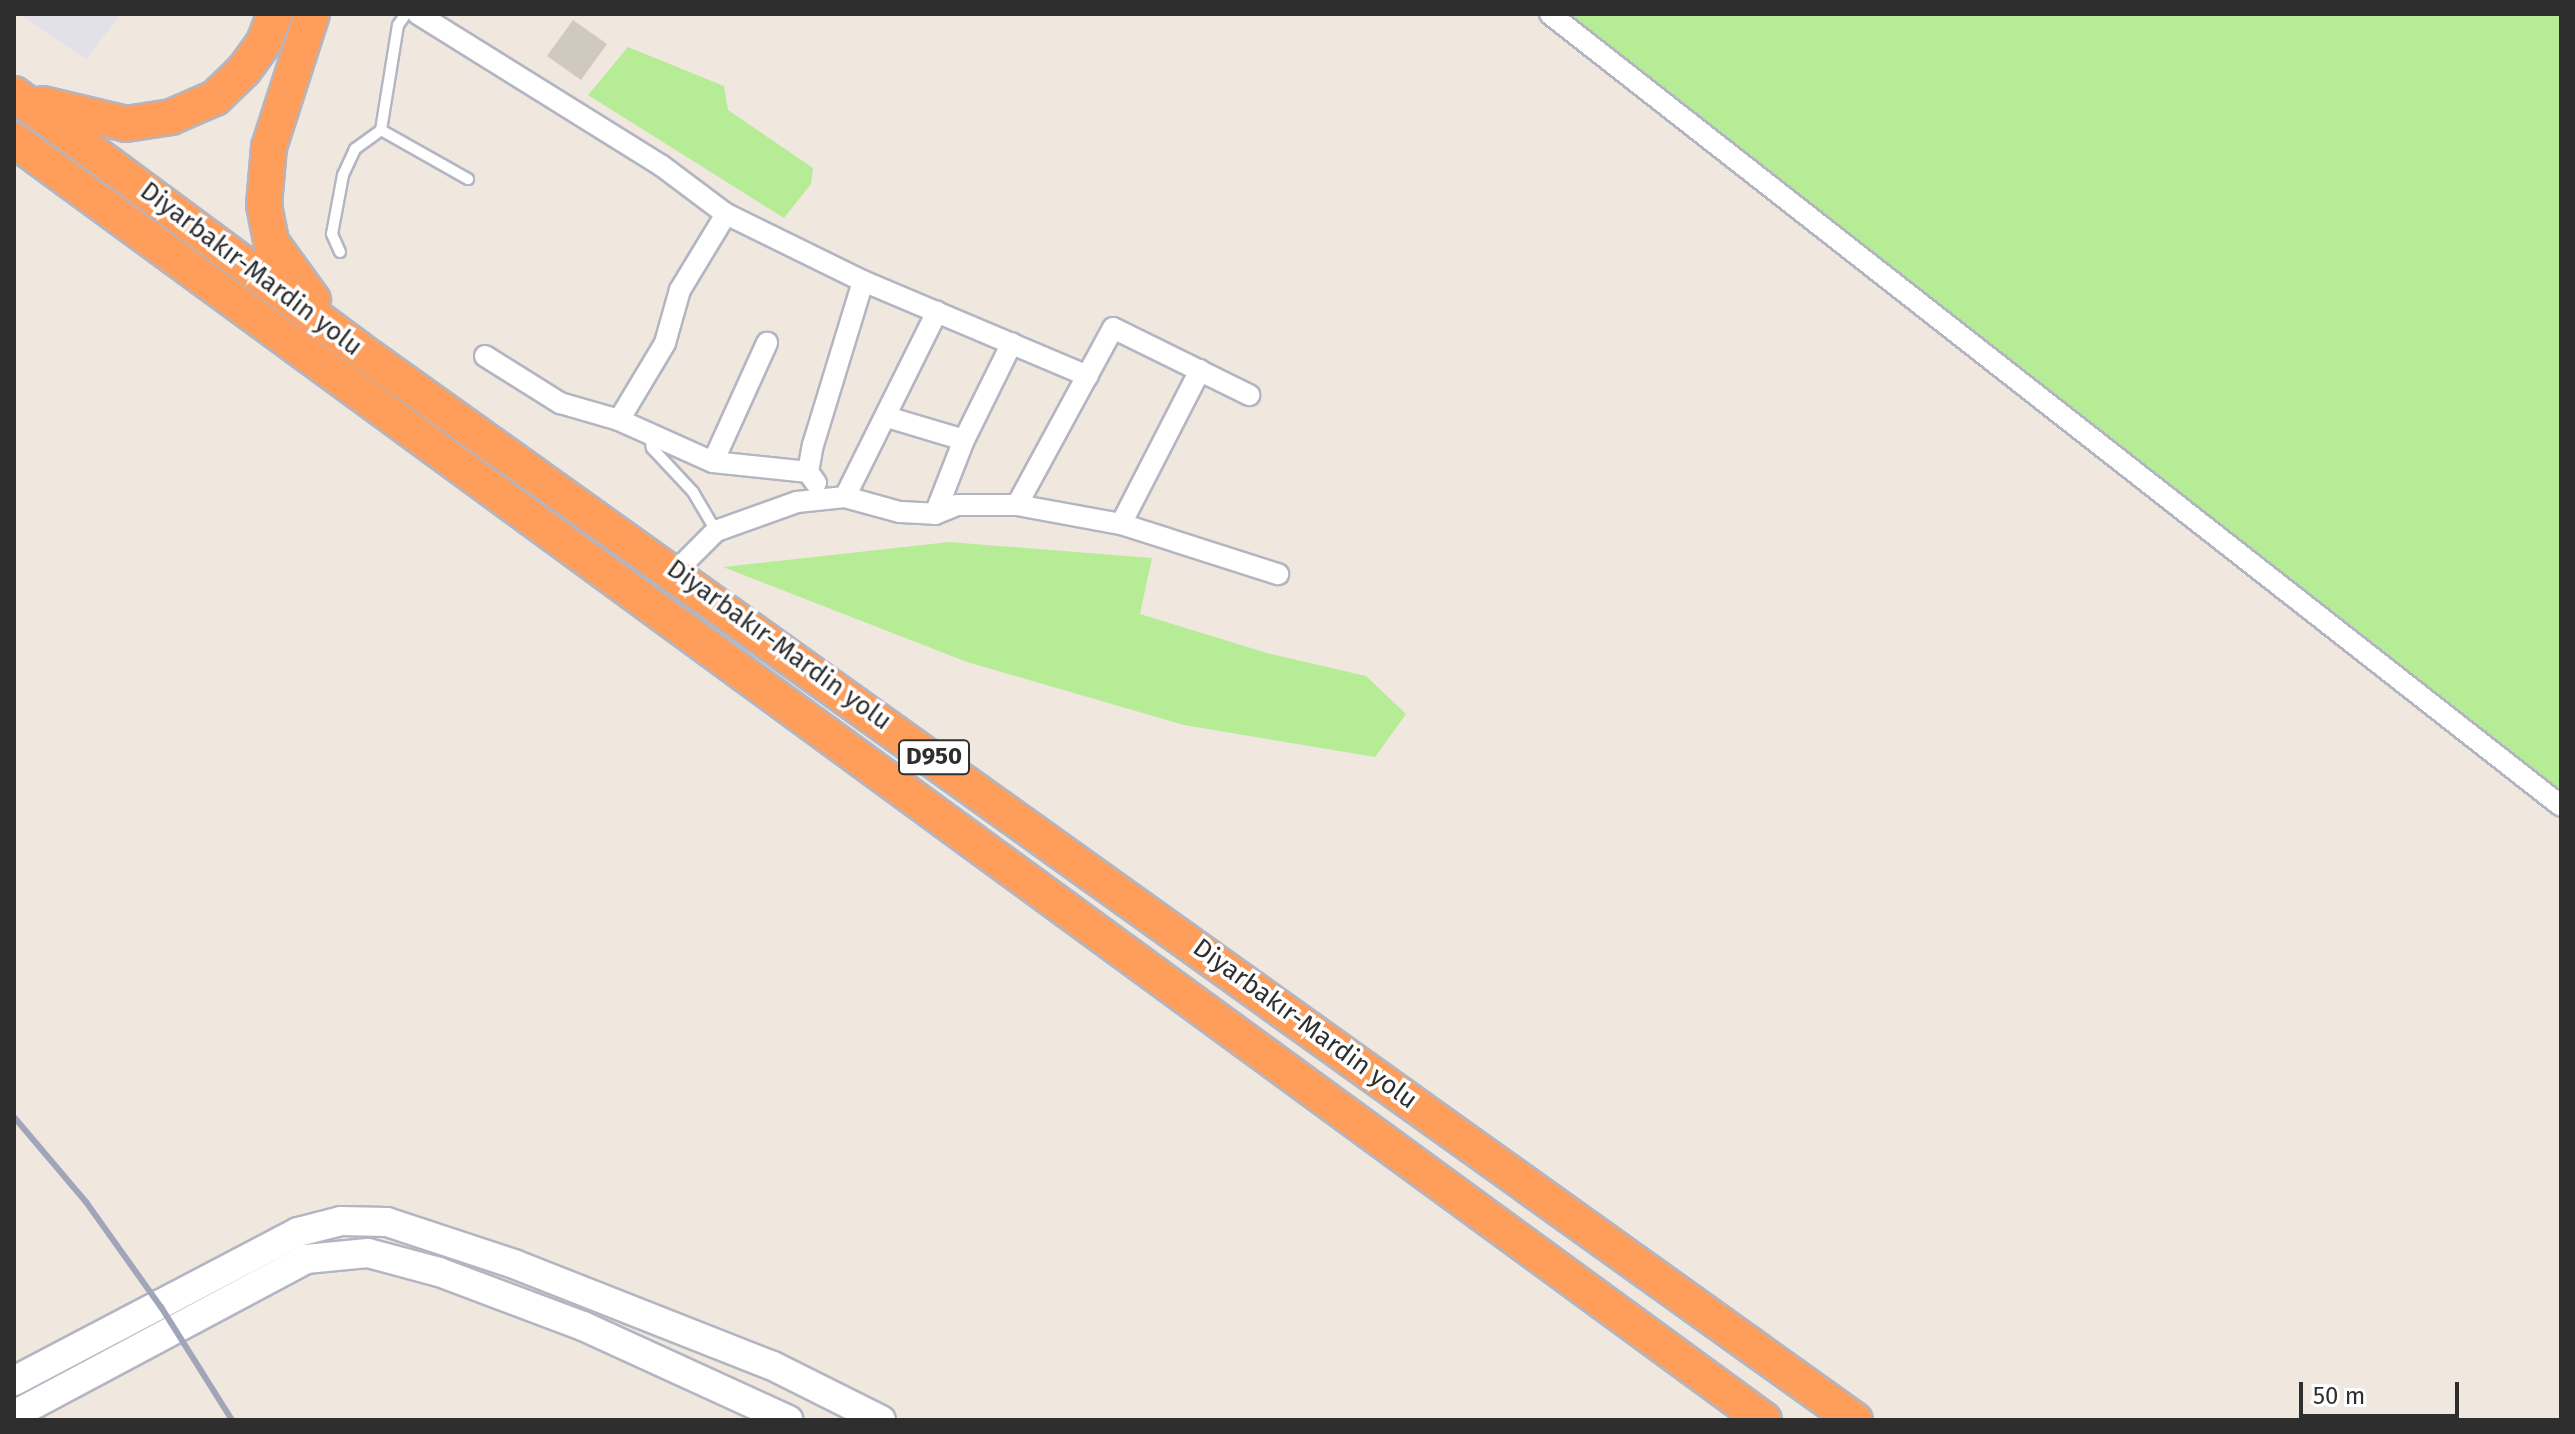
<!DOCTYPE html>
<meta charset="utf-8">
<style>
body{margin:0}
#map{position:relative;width:2575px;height:1434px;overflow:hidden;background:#f0e8df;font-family:"Fira Sans",sans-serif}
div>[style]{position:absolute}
.industrial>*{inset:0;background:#e2e0e8}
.green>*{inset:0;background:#b6ec96}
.building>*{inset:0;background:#cfc9c0}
.roads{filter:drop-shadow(2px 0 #b3b6c2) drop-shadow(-2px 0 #b3b6c2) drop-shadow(0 2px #b3b6c2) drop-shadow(0 -2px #b3b6c2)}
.lane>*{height:10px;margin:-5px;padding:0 5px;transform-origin:5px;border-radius:5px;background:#fff}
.street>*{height:20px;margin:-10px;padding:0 10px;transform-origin:10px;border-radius:10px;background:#fff}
.secondary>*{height:28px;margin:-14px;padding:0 14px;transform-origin:14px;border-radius:14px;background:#fff}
.highway>*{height:34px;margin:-17px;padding:0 17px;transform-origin:17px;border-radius:17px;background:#ff9e5b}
.rail>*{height:6px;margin:-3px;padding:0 3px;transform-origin:3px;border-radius:3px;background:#a1a5ba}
span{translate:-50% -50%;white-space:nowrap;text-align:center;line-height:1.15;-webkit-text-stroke:7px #fff;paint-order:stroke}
.shield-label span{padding:2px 6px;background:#fff;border:2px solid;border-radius:6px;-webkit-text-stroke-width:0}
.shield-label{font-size:24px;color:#2e2e2e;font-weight:700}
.street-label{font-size:26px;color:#2e2e2e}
.frame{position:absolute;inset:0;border:16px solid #2e2e2e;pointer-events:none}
.scale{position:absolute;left:2299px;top:1382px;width:160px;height:36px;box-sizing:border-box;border:4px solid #2e2e2e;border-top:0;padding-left:10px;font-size:24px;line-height:28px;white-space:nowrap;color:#2e2e2e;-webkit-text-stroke:6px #fff;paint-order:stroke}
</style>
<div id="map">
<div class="industrial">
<div style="clip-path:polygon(19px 14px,121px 14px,86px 59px)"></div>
</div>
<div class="green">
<div style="clip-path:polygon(1567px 14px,2561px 14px,2561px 790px,1695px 118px)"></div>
<div style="clip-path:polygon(628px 47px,724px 86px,728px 110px,813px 168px,811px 184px,784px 218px,588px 95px)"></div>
<div style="clip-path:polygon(949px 542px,1152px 558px,1140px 614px,1267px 653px,1366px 676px,1406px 714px,1375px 757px,1184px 725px,967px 662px,723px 567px)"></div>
</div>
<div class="building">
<div style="clip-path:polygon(573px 20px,607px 44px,581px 80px,547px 56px)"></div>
</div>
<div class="roads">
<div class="lane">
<div style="left:381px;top:130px;width:106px;rotate:-80.8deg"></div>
<div style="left:398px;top:25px;width:14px;rotate:-54deg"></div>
<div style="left:381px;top:130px;width:100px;rotate:29.4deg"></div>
<div style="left:340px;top:252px;width:20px;rotate:-114deg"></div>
<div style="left:332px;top:234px;width:60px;rotate:-79.4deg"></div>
<div style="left:343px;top:175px;width:29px;rotate:-65deg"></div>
<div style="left:355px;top:149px;width:32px;rotate:-36deg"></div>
<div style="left:650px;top:436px;width:12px;rotate:81deg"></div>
<div style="left:652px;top:448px;width:60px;rotate:47deg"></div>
<div style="left:693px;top:492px;width:45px;rotate:59.5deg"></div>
</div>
<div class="street">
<div style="left:418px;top:14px;width:287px;rotate:31.9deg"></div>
<div style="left:662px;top:166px;width:80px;rotate:36.9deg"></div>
<div style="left:726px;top:214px;width:153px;rotate:26.1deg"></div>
<div style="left:863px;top:281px;width:244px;rotate:22.9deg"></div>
<div style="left:1550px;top:14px;width:1284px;rotate:38.07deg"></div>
<div style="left:485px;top:356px;width:89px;rotate:32.1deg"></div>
<div style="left:560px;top:403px;width:61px;rotate:16.1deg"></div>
<div style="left:619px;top:420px;width:103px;rotate:24.1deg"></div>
<div style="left:713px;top:462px;width:96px;rotate:6deg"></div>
<div style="left:887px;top:417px;width:80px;rotate:16.6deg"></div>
<div style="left:619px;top:420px;width:90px;rotate:-59.1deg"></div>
<div style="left:665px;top:343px;width:55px;rotate:-74.2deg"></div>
<div style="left:680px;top:290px;width:89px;rotate:-58.8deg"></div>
<div style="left:713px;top:462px;width:131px;rotate:-65.6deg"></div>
<div style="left:816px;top:483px;width:14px;rotate:-126deg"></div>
<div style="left:808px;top:472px;width:27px;rotate:-80deg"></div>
<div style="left:813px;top:445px;width:171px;rotate:-73deg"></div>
<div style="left:845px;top:497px;width:207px;rotate:-63.6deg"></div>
<div style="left:1017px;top:505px;width:201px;rotate:-61.5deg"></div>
<div style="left:1113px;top:328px;width:152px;rotate:26.2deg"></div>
<div style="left:935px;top:514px;width:79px;rotate:-68.6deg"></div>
<div style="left:964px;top:440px;width:108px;rotate:-63.7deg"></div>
<div style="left:1121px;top:524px;width:173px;rotate:-62.8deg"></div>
<div style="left:676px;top:571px;width:57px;rotate:-45deg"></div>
<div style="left:716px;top:531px;width:86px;rotate:-19.7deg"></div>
<div style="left:797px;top:502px;width:48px;rotate:-5.9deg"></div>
<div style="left:845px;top:497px;width:57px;rotate:15.3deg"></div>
<div style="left:900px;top:512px;width:35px;rotate:3deg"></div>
<div style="left:935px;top:514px;width:24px;rotate:-22deg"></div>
<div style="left:957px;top:505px;width:60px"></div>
<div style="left:1017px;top:505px;width:106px;rotate:10.4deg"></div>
<div style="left:1121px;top:524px;width:165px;rotate:17.7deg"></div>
</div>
<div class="secondary">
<div style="left:14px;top:1381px;width:321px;rotate:-27.7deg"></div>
<div style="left:298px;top:1232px;width:44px;rotate:-14.3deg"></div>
<div style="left:341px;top:1221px;width:46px;rotate:1.2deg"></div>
<div style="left:387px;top:1222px;width:134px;rotate:18.3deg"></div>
<div style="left:514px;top:1264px;width:276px;rotate:21.5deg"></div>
<div style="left:771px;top:1365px;width:123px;rotate:26.6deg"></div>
<div style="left:14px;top:1415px;width:331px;rotate:-28.1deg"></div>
<div style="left:306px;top:1259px;width:62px;rotate:-5.5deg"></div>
<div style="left:368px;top:1253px;width:73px;rotate:15deg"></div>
<div style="left:439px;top:1272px;width:154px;rotate:20.6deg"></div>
<div style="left:583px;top:1326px;width:226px;rotate:24.6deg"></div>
</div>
<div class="highway">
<div style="left:312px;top:14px;width:140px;rotate:107.9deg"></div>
<div style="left:269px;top:147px;width:58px;rotate:94.9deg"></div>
<div style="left:264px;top:205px;width:38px;rotate:79deg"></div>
<div style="left:271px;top:242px;width:72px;rotate:54.1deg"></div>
<div style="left:14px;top:94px;width:427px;rotate:36.5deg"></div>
<div style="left:357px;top:348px;width:1842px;rotate:35.59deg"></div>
<div style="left:43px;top:104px;width:85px;rotate:13.5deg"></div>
<div style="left:126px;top:124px;width:46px;rotate:-8.8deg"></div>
<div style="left:171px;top:117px;width:48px;rotate:-23.4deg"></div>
<div style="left:215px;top:98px;width:40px;rotate:-44deg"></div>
<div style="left:244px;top:70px;width:34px;rotate:-54deg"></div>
<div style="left:264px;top:42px;width:30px;rotate:-69deg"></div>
<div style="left:14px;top:140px;width:2168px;rotate:36.18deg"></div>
</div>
</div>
<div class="rail">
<div style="left:14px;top:1117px;width:111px;rotate:49.7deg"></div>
<div style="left:86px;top:1202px;width:129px;rotate:54.5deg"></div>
<div style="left:161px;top:1307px;width:133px;rotate:57.9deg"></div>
</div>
<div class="shield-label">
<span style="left:934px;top:757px">D950</span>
</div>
<div class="street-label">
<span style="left:251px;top:269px;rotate:37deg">Diyarbakır-Mardin yolu</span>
<span style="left:779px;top:645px;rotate:36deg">Diyarbakır-Mardin yolu</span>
<span style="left:1305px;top:1024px;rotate:36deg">Diyarbakır-Mardin yolu</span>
</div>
<div class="frame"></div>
<div class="scale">50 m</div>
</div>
